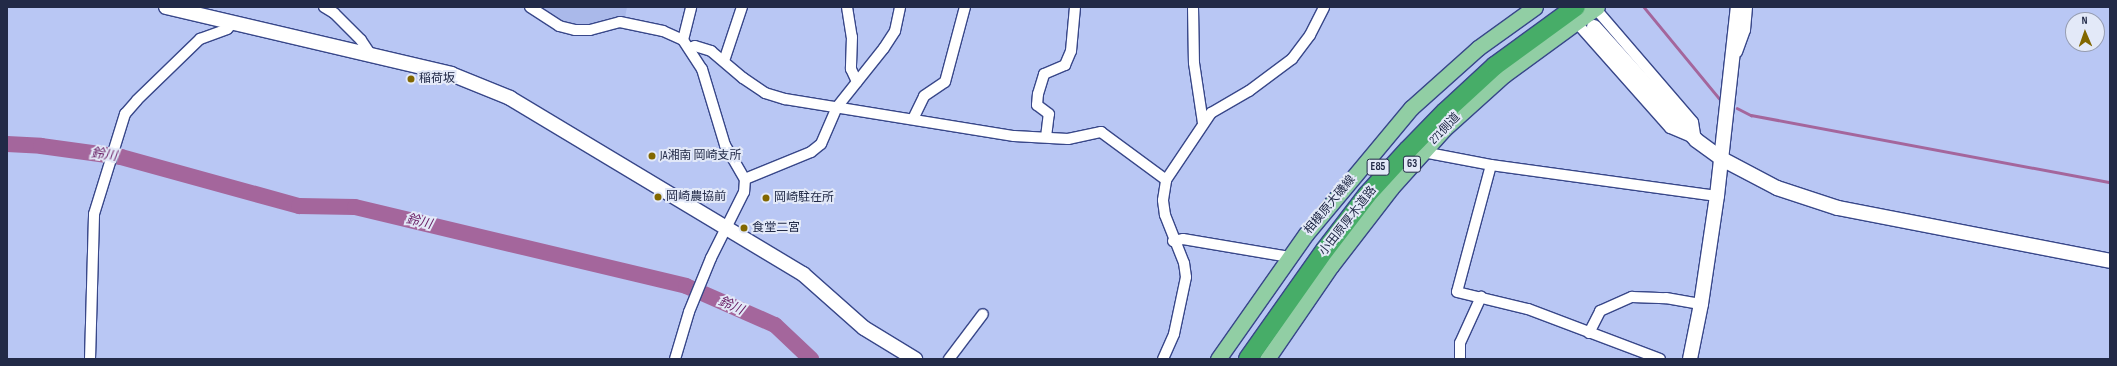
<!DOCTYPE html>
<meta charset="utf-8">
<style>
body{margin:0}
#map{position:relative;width:2117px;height:366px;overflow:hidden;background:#b9c7f4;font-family:"Sofia Sans Condensed","Noto Sans JP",sans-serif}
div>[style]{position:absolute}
.built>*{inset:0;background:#aab9ea}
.stream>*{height:2.5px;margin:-1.25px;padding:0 1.25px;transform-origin:1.25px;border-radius:1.25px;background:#a4669c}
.river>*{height:16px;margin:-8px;padding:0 8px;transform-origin:8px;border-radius:8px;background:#a4669c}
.roads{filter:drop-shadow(1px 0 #384789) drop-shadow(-1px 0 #384789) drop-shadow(0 1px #384789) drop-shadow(0 -1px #384789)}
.street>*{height:10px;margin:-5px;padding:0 5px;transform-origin:5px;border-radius:5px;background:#fff}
.secondary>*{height:14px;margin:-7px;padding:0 7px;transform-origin:7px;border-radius:7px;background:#fff}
.primary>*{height:15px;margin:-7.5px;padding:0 7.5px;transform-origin:7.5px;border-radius:7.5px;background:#91cea4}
.highway>*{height:18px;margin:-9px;padding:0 9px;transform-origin:9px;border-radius:9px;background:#47ad68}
.dots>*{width:11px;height:11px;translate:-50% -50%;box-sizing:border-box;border:2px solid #e3e9f8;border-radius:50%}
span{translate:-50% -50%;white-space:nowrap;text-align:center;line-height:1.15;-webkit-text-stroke:4px #e3e9f8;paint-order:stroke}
.shield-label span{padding:1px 3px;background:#e3e9f8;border:1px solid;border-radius:3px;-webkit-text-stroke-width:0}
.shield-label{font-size:11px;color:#222a47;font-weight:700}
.poi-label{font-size:12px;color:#222a47}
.left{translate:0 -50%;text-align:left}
.street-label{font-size:12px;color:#222a47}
.water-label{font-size:13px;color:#661960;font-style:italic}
.frame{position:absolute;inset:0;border:8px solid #222a47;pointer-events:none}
.north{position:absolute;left:2065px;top:12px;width:40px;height:40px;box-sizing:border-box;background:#e3e9f8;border:1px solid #969db1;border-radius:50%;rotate:358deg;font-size:11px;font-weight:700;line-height:16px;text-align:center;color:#222a47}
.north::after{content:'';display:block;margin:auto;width:14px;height:18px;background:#826700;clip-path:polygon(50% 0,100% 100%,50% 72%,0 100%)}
</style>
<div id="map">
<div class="built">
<div style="clip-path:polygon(539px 7px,627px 7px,625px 18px,612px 19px,589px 26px,577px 26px,559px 20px)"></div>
</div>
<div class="stream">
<div style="left:1644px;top:7px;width:118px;rotate:50.5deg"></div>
<div style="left:1737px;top:108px;width:16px;rotate:27deg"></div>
<div style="left:1751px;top:115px;width:365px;rotate:10.6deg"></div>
</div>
<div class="river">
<div style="left:7px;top:144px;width:34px;rotate:3deg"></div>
<div style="left:41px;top:146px;width:81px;rotate:7.8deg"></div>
<div style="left:121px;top:157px;width:185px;rotate:15.4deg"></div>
<div style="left:299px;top:206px;width:56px;rotate:1deg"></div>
<div style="left:355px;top:207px;width:340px;rotate:13.4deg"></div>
<div style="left:686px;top:286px;width:97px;rotate:23.7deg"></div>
<div style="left:775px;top:325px;width:50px;rotate:43.4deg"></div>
</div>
<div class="roads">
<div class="street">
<div style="left:324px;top:7px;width:12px;rotate:31deg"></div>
<div style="left:334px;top:13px;width:38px;rotate:45deg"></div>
<div style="left:361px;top:40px;width:18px;rotate:56deg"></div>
<div style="left:530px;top:7px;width:35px;rotate:33deg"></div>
<div style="left:559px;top:26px;width:16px;rotate:14deg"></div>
<div style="left:575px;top:30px;width:15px"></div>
<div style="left:590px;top:30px;width:31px;rotate:-15deg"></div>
<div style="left:620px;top:22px;width:44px;rotate:11.8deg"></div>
<div style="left:663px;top:31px;width:22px;rotate:24deg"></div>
<div style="left:683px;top:40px;width:35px;rotate:57deg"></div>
<div style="left:702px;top:69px;width:79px;rotate:73.2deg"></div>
<div style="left:725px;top:145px;width:39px;rotate:60deg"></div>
<div style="left:745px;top:179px;width:13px;rotate:94deg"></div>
<div style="left:744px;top:192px;width:74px;rotate:116.6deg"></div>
<div style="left:711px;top:258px;width:58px;rotate:112.2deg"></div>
<div style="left:689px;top:312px;width:49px;rotate:106.6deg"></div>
<div style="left:847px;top:7px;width:30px;rotate:81deg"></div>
<div style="left:852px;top:37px;width:32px;rotate:92deg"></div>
<div style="left:851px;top:69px;width:14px;rotate:65deg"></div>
<div style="left:1193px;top:7px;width:56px;rotate:89deg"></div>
<div style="left:1194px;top:63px;width:61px;rotate:81.5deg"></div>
<div style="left:1595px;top:8px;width:150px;rotate:49.3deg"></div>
<div style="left:1693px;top:122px;width:18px;rotate:81deg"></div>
<div style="left:1575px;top:21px;width:143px;rotate:48.4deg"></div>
<div style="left:1670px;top:128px;width:25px;rotate:23deg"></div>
<div style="left:683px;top:40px;width:34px;rotate:-76deg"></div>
<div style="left:689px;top:48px;width:6px;rotate:-18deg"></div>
<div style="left:695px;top:46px;width:17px;rotate:17deg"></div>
<div style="left:711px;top:51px;width:42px;rotate:40.2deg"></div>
<div style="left:743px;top:78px;width:27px;rotate:34deg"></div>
<div style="left:765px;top:93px;width:21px;rotate:17deg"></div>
<div style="left:785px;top:99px;width:232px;rotate:9.2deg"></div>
<div style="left:1014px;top:136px;width:54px;rotate:3.2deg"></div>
<div style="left:1068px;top:139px;width:34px;rotate:-12deg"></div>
<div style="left:1101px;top:132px;width:81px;rotate:36.4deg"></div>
<div style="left:1737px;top:52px;width:23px;rotate:-70deg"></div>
<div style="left:1745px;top:30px;width:23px;rotate:-85deg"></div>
<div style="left:724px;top:61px;width:57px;rotate:-71.6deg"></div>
<div style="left:913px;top:119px;width:25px;rotate:-64deg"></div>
<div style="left:924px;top:96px;width:25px;rotate:-34deg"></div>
<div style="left:945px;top:82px;width:78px;rotate:-75.1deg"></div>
<div style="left:1046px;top:137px;width:23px;rotate:-83deg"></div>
<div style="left:1049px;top:114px;width:15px;rotate:-143deg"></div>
<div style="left:1037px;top:105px;width:11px;rotate:-85deg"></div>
<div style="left:1038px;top:94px;width:21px;rotate:-73deg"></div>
<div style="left:1044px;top:74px;width:23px;rotate:-23deg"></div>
<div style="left:1065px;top:65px;width:15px;rotate:-67deg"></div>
<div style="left:1071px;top:51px;width:44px;rotate:-84.8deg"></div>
<div style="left:1423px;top:152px;width:69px;rotate:10.8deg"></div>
<div style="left:1491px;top:165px;width:228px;rotate:7.8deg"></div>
<div style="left:1491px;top:165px;width:131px;rotate:105deg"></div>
<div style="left:1457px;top:292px;width:73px;rotate:13.5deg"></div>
<div style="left:1528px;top:309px;width:141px;rotate:20.7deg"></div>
<div style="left:745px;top:179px;width:71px;rotate:-22.2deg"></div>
<div style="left:811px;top:152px;width:13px;rotate:-39deg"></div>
<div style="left:821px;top:144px;width:40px;rotate:-66.6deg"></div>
<div style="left:837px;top:107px;width:75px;rotate:-51.5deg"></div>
<div style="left:884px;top:48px;width:20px;rotate:-57deg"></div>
<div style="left:895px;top:31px;width:25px;rotate:-78deg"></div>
<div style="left:1173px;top:241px;width:10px;rotate:-11deg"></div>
<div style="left:1183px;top:239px;width:108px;rotate:9.6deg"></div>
<div style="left:1589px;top:333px;width:25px;rotate:-63deg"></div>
<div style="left:1600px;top:311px;width:35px;rotate:-24deg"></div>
<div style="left:1632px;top:297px;width:34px;rotate:2deg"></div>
<div style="left:1666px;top:298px;width:36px;rotate:10deg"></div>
<div style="left:90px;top:359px;width:145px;rotate:-88.4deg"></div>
<div style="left:94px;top:214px;width:105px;rotate:-72.8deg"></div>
<div style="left:125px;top:114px;width:18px;rotate:-49deg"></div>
<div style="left:137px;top:100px;width:88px;rotate:-44.1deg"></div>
<div style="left:200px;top:39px;width:29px;rotate:-20deg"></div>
<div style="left:227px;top:29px;width:8px;rotate:-45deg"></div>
<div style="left:949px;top:359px;width:56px;rotate:-52.9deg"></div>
<div style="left:1163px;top:359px;width:27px;rotate:-66deg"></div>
<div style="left:1174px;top:334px;width:58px;rotate:-78.1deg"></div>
<div style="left:1186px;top:277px;width:14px;rotate:-98deg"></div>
<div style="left:1184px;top:263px;width:52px;rotate:-111.6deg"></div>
<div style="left:1165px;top:215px;width:15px;rotate:-98deg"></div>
<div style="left:1163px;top:200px;width:20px;rotate:-81deg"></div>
<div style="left:1166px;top:180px;width:81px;rotate:-56.1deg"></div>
<div style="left:1211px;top:113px;width:44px;rotate:-30.1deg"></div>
<div style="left:1249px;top:91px;width:54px;rotate:-36.7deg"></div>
<div style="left:1292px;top:59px;width:30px;rotate:-53deg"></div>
<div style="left:1310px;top:35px;width:31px;rotate:-63deg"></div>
<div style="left:1460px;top:359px;width:16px;rotate:-90deg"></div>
<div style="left:1460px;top:343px;width:51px;rotate:-65.5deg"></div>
</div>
<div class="secondary">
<div style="left:166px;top:7px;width:293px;rotate:13.2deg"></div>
<div style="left:451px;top:74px;width:64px;rotate:22.1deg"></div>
<div style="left:510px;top:98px;width:342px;rotate:31deg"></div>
<div style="left:803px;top:274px;width:81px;rotate:41.5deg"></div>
<div style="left:864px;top:328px;width:60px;rotate:31.3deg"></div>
<div style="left:1594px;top:27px;width:152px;rotate:47.9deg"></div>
<div style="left:1696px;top:140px;width:32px;rotate:36deg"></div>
<div style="left:1722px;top:159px;width:62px;rotate:27.8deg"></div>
<div style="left:1777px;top:188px;width:64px;rotate:18.2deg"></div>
<div style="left:1838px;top:208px;width:277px;rotate:11deg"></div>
<div style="left:1690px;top:359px;width:56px;rotate:-78.7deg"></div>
<div style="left:1701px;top:304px;width:109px;rotate:-81.6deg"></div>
<div style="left:1717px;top:196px;width:190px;rotate:-83.7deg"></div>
</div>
<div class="primary">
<div style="left:1218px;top:359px;width:153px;rotate:-54.9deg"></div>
<div style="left:1306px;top:234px;width:164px;rotate:-50.2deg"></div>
<div style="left:1411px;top:108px;width:90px;rotate:-41.8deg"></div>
<div style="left:1478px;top:48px;width:70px;rotate:-35.7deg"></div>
<div style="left:1267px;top:359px;width:113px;rotate:-55.5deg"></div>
<div style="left:1331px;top:266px;width:98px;rotate:-52.4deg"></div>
<div style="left:1391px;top:188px;width:79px;rotate:-48.1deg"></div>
<div style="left:1444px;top:129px;width:81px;rotate:-42deg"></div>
<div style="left:1504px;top:75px;width:115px;rotate:-36.2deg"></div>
</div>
<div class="highway">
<div style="left:1248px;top:359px;width:133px;rotate:-54.8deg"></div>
<div style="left:1325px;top:250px;width:69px;rotate:-52.6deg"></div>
<div style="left:1367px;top:195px;width:61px;rotate:-47.7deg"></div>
<div style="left:1408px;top:150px;width:53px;rotate:-45.8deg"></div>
<div style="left:1445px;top:112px;width:68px;rotate:-42.6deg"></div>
<div style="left:1495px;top:66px;width:100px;rotate:-36.1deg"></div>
</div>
</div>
<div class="dots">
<div style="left:411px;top:79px;background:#826700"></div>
<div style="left:652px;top:156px;background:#826700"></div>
<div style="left:658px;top:197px;background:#826700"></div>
<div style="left:766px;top:198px;background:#826700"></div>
<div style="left:744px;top:228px;background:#826700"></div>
</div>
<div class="shield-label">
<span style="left:1412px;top:164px">63</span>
<span style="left:1378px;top:167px">E85</span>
</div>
<div class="poi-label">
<span class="left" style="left:419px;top:79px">稲荷坂</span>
<span class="left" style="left:660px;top:156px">JA湘南 岡崎支所</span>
<span class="left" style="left:666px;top:197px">岡崎農協前</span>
<span class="left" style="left:774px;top:198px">岡崎駐在所</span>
<span class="left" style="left:752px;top:228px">食堂二宮</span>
</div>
<div class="street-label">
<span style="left:1445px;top:129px;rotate:-46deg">271側道</span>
<span style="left:1330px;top:205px;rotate:-50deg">相模原大磯線</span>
<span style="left:1348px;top:221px;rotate:-52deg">小田原厚木道路</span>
</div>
<div class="water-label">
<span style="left:104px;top:155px;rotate:8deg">鈴川</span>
<span style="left:419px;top:222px;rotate:13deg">鈴川</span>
<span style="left:731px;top:306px;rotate:24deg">鈴川</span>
</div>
<div class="frame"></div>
<div class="north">N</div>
</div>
